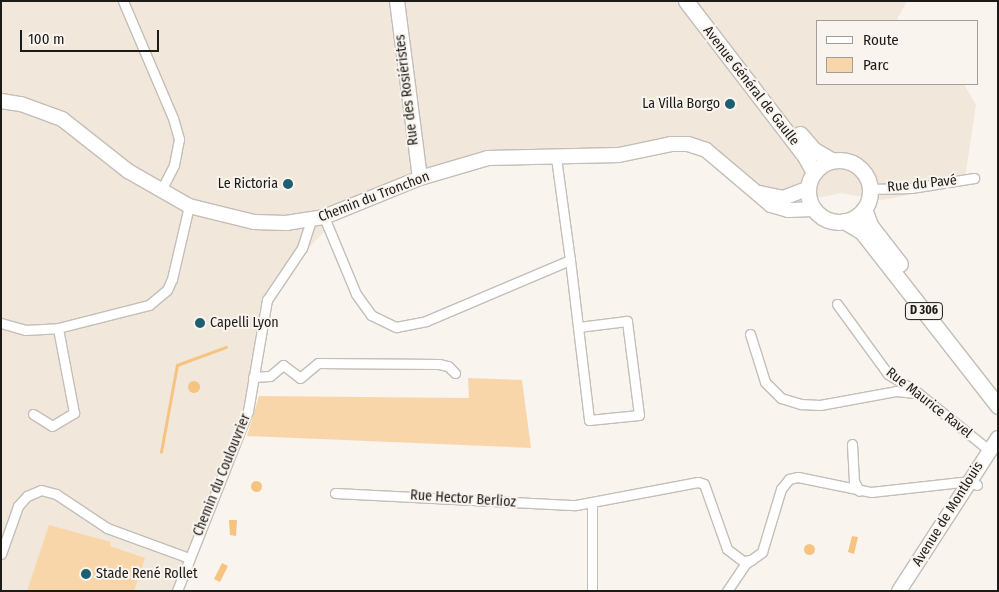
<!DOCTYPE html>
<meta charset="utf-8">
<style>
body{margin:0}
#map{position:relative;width:999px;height:592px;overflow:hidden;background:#f9f4ee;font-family:"Fira Sans Condensed",sans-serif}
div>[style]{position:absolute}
.built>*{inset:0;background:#f1e7db}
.green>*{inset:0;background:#f9d6aa}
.water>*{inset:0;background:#f6c381}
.round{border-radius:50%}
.stream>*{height:2.5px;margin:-1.25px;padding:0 1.25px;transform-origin:1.25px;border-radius:1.25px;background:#f6c381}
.roads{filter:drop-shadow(1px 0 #c3beb8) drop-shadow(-1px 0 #c3beb8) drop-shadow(0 1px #c3beb8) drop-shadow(0 -1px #c3beb8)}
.street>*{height:9px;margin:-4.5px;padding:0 4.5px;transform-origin:4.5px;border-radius:4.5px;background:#fff}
.secondary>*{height:14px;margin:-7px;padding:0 7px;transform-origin:7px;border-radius:7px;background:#fff}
.primary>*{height:15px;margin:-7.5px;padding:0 7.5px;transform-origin:7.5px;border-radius:7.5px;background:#fff}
.primary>.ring{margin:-7.5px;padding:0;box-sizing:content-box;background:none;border:15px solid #fff;border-radius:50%}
.dots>*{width:14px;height:14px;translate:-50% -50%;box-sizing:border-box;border:2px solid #f9f4ee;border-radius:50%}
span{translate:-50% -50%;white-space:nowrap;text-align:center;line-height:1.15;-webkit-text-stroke:4px #f9f4ee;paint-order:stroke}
.shield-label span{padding:1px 4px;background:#f9f4ee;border:1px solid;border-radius:4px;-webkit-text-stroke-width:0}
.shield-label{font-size:12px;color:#1c1b18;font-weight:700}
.street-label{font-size:14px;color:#1c1b18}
.poi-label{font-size:14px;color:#1c1b18}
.right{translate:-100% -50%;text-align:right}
.left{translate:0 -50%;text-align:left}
.frame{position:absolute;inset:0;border:2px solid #1c1b18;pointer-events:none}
.legend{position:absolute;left:816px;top:20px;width:162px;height:65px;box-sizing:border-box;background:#f9f4ee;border:1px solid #a19d98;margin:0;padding:6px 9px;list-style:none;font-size:15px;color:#1c1b18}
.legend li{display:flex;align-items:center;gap:10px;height:25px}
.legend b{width:25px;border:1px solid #a19d98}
.scale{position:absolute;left:20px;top:30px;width:139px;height:22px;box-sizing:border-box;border:2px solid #1c1b18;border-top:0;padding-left:6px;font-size:15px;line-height:18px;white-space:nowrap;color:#1c1b18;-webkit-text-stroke:4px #f9f4ee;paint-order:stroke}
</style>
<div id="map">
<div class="built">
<div style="clip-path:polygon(1px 1px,907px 1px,897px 19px,899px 21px,818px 21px,818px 84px,964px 84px,976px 105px,964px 184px,882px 200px,840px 193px,785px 205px,688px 144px,484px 157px,344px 210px,266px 294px,260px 309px,243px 420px,177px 591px,1px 591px)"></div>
</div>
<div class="green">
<div style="clip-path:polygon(468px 378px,522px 380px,531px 448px,247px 436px,259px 396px,469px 398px)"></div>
<div style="clip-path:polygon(49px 525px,111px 542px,110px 546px,145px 558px,134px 591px,27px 591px)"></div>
</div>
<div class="water">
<div class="round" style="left:188px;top:381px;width:12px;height:12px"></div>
<div class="round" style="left:250.5px;top:480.5px;width:11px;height:11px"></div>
<div style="clip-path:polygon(229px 520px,237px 520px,236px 536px,230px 535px)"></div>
<div style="clip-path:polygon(852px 536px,858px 537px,854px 554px,848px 552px)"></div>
<div class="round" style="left:803.5px;top:543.5px;width:11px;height:11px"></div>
<div style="clip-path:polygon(222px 563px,228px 566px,220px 582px,214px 579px)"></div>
</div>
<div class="stream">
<div style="left:161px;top:452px;width:88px;rotate:-79.6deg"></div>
<div style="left:177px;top:365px;width:52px;rotate:-20.2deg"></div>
</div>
<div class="roads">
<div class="street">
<div style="left:123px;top:1px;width:127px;rotate:66.9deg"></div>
<div style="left:173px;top:118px;width:22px;rotate:74deg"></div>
<div style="left:179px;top:139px;width:26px;rotate:101deg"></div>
<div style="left:174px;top:165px;width:30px;rotate:117deg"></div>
<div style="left:870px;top:189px;width:41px;rotate:-1.4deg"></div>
<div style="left:911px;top:188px;width:64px;rotate:-9deg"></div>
<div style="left:324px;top:217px;width:83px;rotate:67.4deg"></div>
<div style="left:356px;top:294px;width:26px;rotate:54deg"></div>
<div style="left:371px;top:315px;width:28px;rotate:26deg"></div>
<div style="left:396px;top:327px;width:31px;rotate:-11deg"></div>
<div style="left:426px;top:321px;width:156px;rotate:-23deg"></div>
<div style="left:570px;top:260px;width:103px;rotate:-97.8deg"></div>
<div style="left:570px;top:260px;width:161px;rotate:83.2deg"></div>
<div style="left:589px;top:420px;width:50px;rotate:-5.7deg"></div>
<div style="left:639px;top:415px;width:95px;rotate:-97.3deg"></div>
<div style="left:627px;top:321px;width:49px;rotate:173deg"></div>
<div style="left:837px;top:304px;width:87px;rotate:53.9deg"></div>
<div style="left:888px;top:374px;width:36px;rotate:32deg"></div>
<div style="left:918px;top:393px;width:91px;rotate:38.8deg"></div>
<div style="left:1px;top:323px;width:25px;rotate:16deg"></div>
<div style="left:25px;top:330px;width:33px;rotate:-3deg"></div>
<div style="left:58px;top:328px;width:94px;rotate:-14.2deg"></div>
<div style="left:149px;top:305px;width:23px;rotate:-40deg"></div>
<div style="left:167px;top:290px;width:12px;rotate:-66deg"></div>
<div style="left:172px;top:279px;width:75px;rotate:-76.9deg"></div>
<div style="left:750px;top:334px;width:50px;rotate:72.6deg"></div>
<div style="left:765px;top:382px;width:23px;rotate:45deg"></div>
<div style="left:781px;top:398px;width:21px;rotate:17deg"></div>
<div style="left:801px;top:404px;width:19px;rotate:3deg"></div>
<div style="left:820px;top:405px;width:77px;rotate:-10.4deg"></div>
<div style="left:896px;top:391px;width:19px;rotate:6deg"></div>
<div style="left:253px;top:377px;width:17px;rotate:-3deg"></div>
<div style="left:270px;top:376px;width:17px;rotate:-40deg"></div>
<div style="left:283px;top:365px;width:21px;rotate:37deg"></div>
<div style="left:300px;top:378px;width:23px;rotate:-40deg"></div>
<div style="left:318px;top:363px;width:121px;rotate:0.5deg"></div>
<div style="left:439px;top:364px;width:9px;rotate:13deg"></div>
<div style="left:448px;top:366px;width:10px;rotate:45deg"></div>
<div style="left:33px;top:414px;width:22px;rotate:32deg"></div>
<div style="left:52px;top:426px;width:26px;rotate:-31deg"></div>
<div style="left:74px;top:413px;width:86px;rotate:-100.7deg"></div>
<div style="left:852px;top:444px;width:37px;rotate:87deg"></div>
<div style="left:854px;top:481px;width:11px;rotate:63deg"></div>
<div style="left:335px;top:493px;width:241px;rotate:2.9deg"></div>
<div style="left:576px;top:505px;width:124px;rotate:-10.7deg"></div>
<div style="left:698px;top:482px;width:6px;rotate:18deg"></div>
<div style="left:704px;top:484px;width:69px;rotate:70.5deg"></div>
<div style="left:727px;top:549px;width:20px;rotate:37deg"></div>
<div style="left:743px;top:561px;width:8px;rotate:-7deg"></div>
<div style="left:751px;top:560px;width:14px;rotate:-36deg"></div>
<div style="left:762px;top:552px;width:66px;rotate:-73.2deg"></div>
<div style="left:781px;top:489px;width:13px;rotate:-51deg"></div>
<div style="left:789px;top:479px;width:9px;rotate:-13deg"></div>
<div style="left:798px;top:477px;width:75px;rotate:11.6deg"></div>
<div style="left:871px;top:492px;width:100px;rotate:-6.3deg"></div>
<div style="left:970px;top:481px;width:8px;rotate:30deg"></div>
<div style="left:592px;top:505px;width:86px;rotate:90deg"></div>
<div style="left:1px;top:554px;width:51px;rotate:-70.5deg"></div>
<div style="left:18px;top:506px;width:13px;rotate:-48deg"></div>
<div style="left:27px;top:496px;width:15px;rotate:-23deg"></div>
<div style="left:41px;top:490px;width:16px;rotate:15deg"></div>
<div style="left:56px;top:494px;width:61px;rotate:33.7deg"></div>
<div style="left:107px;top:528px;width:87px;rotate:20.1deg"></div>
<div style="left:177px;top:591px;width:193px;rotate:-68.5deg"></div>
<div style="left:248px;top:411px;width:113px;rotate:-80.3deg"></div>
<div style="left:267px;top:300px;width:63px;rotate:-56.1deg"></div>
<div style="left:302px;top:248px;width:28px;rotate:-72deg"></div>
<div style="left:727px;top:591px;width:32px;rotate:-56deg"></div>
<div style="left:745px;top:564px;width:7px;rotate:-34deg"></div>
</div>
<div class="secondary">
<div style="left:397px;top:1px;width:178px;rotate:82.6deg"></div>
<div style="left:1px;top:101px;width:20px;rotate:9deg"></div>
<div style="left:21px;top:104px;width:44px;rotate:20.1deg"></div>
<div style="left:62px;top:119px;width:84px;rotate:38.2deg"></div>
<div style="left:128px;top:171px;width:70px;rotate:29.8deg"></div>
<div style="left:189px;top:206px;width:67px;rotate:13.8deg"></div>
<div style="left:254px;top:222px;width:32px;rotate:2deg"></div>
<div style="left:286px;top:223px;width:38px;rotate:-9deg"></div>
<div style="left:324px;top:217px;width:104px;rotate:-22.1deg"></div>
<div style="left:420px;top:178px;width:71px;rotate:-16.4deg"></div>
<div style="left:488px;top:158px;width:131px;rotate:-1.3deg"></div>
<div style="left:619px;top:155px;width:53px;rotate:-11.9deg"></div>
<div style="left:671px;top:144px;width:17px"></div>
<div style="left:688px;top:144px;width:19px;rotate:18deg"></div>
<div style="left:706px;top:150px;width:85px;rotate:40.2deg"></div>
<div style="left:771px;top:205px;width:18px;rotate:16deg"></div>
<div style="left:788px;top:210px;width:25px;rotate:-2deg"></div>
<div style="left:760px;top:193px;width:24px;rotate:12deg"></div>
<div style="left:783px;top:198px;width:26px;rotate:-21deg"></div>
<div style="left:899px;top:591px;width:182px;rotate:-57.1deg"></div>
</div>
<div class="primary">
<div style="left:686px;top:1px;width:195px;rotate:52.5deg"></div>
<div style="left:805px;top:156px;width:18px;rotate:61deg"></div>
<div style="left:800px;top:134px;width:21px;rotate:49deg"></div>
<div style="left:814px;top:150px;width:20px;rotate:30deg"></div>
<div class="ring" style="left:808px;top:160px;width:47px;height:47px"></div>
<div style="left:864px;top:209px;width:17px;rotate:69deg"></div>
<div style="left:870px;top:225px;width:49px;rotate:52.4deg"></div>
<div style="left:844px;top:221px;width:21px;rotate:31deg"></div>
<div style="left:862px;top:232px;width:221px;rotate:52deg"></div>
</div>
</div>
<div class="dots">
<div style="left:730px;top:104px;background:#1c5f72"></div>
<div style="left:288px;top:184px;background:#1c5f72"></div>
<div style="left:200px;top:323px;background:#1c5f72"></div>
<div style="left:86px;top:574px;background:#1c5f72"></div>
</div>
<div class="shield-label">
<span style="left:924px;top:311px">D 306</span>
</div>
<div class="street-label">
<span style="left:751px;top:86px;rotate:52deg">Avenue Général de Gaulle</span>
<span style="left:407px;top:90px;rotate:-97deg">Rue des Rosiéristes</span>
<span style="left:922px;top:184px;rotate:-6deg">Rue du Pavé</span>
<span style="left:374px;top:197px;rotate:-21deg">Chemin du Tronchon</span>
<span style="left:929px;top:403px;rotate:38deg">Rue Maurice Ravel</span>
<span style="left:222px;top:475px;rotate:-68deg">Chemin du Coulouvrier</span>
<span style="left:463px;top:499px;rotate:4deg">Rue Hector Berlioz</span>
<span style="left:948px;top:514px;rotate:-58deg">Avenue de Montlouis</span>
</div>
<div class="poi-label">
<span class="right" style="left:720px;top:104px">La Villa Borgo</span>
<span class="right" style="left:278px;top:184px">Le Rictoria</span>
<span class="left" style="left:210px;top:323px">Capelli Lyon</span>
<span class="left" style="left:96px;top:574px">Stade René Rollet</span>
</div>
<div class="frame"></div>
<ul class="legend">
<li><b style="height:6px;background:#fff"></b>Route</li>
<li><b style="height:14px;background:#f9d6aa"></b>Parc</li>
</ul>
<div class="scale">100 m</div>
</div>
